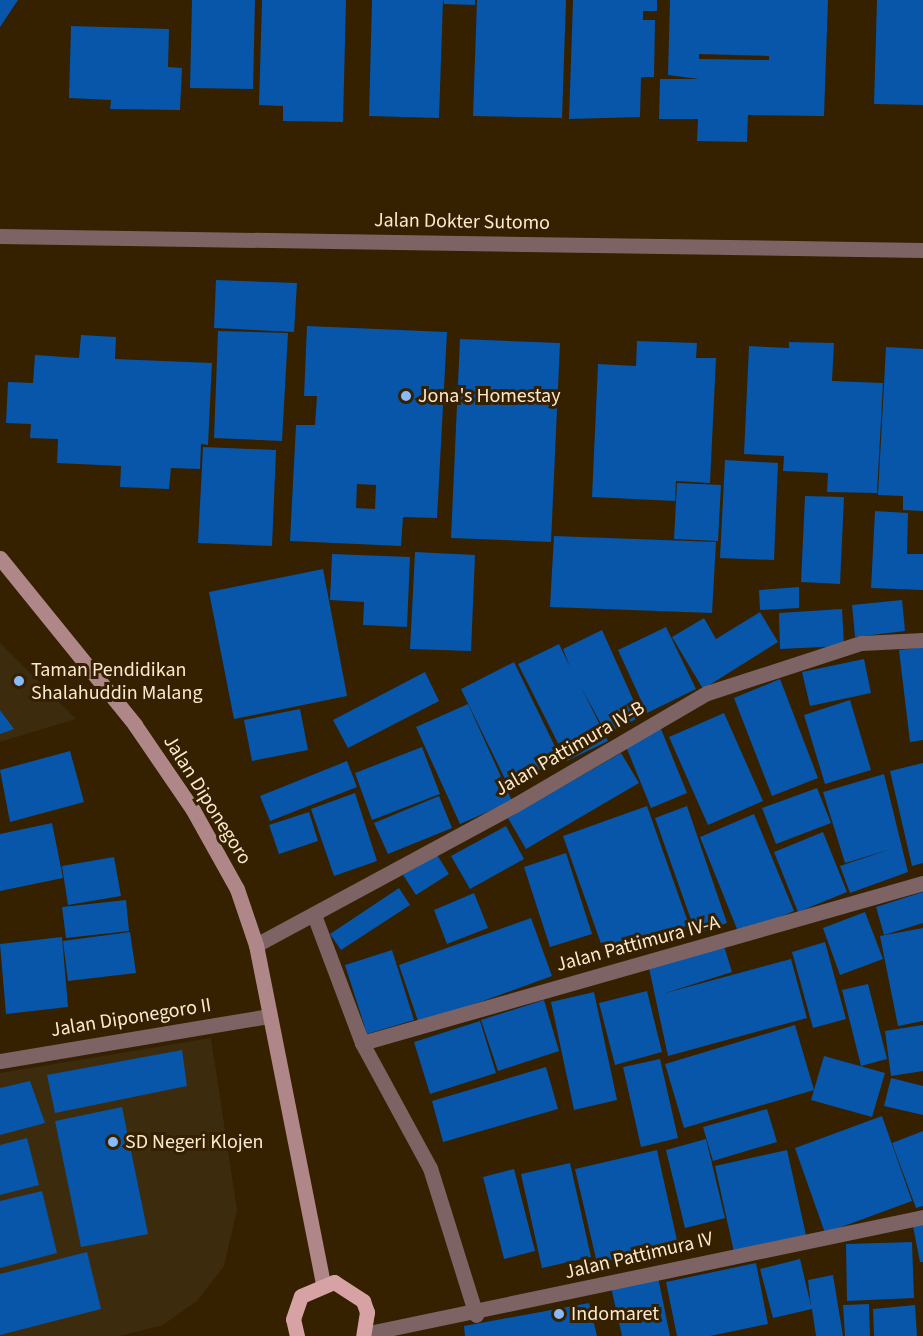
<!DOCTYPE html>
<style>
body{margin:0}
#map{position:relative;width:923px;height:1336px;overflow:hidden;background:#352000;font-family:"Source Sans 3",sans-serif}
div>[style]{position:absolute}
.built>*{inset:0;background:#3d2b0e}
.building>*{inset:0;background:#0756a9}
.street>*{height:15px;margin:-7.5px;padding:0 7.5px;transform-origin:7.5px;border-radius:7.5px;background:#7d6364}
.secondary>*{height:15px;margin:-7.5px;padding:0 7.5px;transform-origin:7.5px;border-radius:7.5px;background:#b08788}
.primary>*{height:15px;margin:-7.5px;padding:0 7.5px;transform-origin:7.5px;border-radius:7.5px;background:#d7a2a4}
.dots>*{width:16px;height:16px;translate:-50% -50%;box-sizing:border-box;border:3px solid #352000;border-radius:50%}
span{translate:-50% -50%;white-space:nowrap;text-align:center;line-height:1.15;-webkit-text-stroke:6px #352000;paint-order:stroke}
.street-label{font-size:20px;color:#fbe9d1}
.poi-label{font-size:20px;color:#fbe9d1}
.left{translate:0 -50%;text-align:left}
</style>
<div id="map">
<div class="built">
<div style="clip-path:polygon(0 643px,76px 719px,0 742px)"></div>
<div style="clip-path:polygon(211px 1038px,237px 1210px,224px 1266px,197px 1301px,163px 1325px,119px 1336px,0 1336px,0 1073px)"></div>
</div>
<div class="building">
<div style="clip-path:polygon(0 0,18px 0,0 27px)"></div>
<div style="clip-path:polygon(192px 0,255px 0,253px 89px,190px 88px)"></div>
<div style="clip-path:polygon(262px 0,346px 0,343px 122px,283px 121px,283px 106px,259px 105px)"></div>
<div style="clip-path:polygon(372px 0,443px 0,439px 118px,369px 116px)"></div>
<div style="clip-path:polygon(444px 0,475px 0,475px 5px,444px 4px)"></div>
<div style="clip-path:polygon(477px 0,566px 0,562px 118px,473px 116px)"></div>
<div style="clip-path:polygon(573px 0,657px 0,657px 11px,643px 11px,643px 20px,655px 20px,654px 77px,641px 77px,640px 117px,569px 119px)"></div>
<div style="clip-path:polygon(evenodd,670px 0,828px 0,824px 116px,748px 115px,747px 142px,697px 141px,698px 119px,659px 119px,660px 79px,699px 79px,668px 75px,670px 0,699px 54px,769px 56px,769px 60px,699px 59px,699px 54px)"></div>
<div style="clip-path:polygon(877px 0,923px 0,923px 105px,874px 104px)"></div>
<div style="clip-path:polygon(71px 26px,169px 29px,168px 67px,182px 68px,180px 110px,110px 109px,111px 100px,69px 98px)"></div>
<div style="clip-path:polygon(216px 280px,297px 283px,294px 332px,214px 328px)"></div>
<div style="clip-path:polygon(evenodd,307px 326px,447px 332px,437px 518px,403px 517px,401px 546px,290px 541px,296px 425px,315px 425px,317px 396px,304px 396px,307px 326px,357px 484px,376px 485px,375px 509px,356px 508px,357px 484px)"></div>
<div style="clip-path:polygon(218px 331px,288px 333px,282px 441px,214px 438px)"></div>
<div style="clip-path:polygon(81px 335px,116px 337px,115px 359px,212px 363px,208px 445px,201px 444px,200px 469px,171px 468px,169px 489px,120px 487px,121px 466px,57px 463px,58px 439px,30px 438px,31px 424px,6px 423px,8px 382px,33px 383px,35px 355px,79px 358px)"></div>
<div style="clip-path:polygon(460px 339px,560px 343px,551px 542px,451px 538px)"></div>
<div style="clip-path:polygon(637px 341px,697px 343px,696px 358px,716px 358px,710px 483px,676px 481px,675px 501px,592px 497px,598px 364px,636px 366px)"></div>
<div style="clip-path:polygon(789px 342px,834px 343px,832px 381px,883px 383px,877px 493px,827px 492px,828px 473px,783px 471px,784px 456px,744px 454px,749px 346px,789px 348px)"></div>
<div style="clip-path:polygon(886px 347px,923px 349px,923px 511px,903px 510px,903px 496px,878px 495px)"></div>
<div style="clip-path:polygon(203px 447px,276px 450px,272px 546px,198px 543px)"></div>
<div style="clip-path:polygon(725px 460px,778px 463px,774px 560px,720px 558px)"></div>
<div style="clip-path:polygon(677px 483px,721px 485px,718px 541px,674px 539px)"></div>
<div style="clip-path:polygon(805px 496px,844px 497px,840px 584px,801px 582px)"></div>
<div style="clip-path:polygon(875px 511px,908px 513px,907px 554px,923px 554px,923px 590px,871px 588px)"></div>
<div style="clip-path:polygon(554px 536px,716px 542px,712px 613px,550px 607px)"></div>
<div style="clip-path:polygon(415px 552px,475px 555px,471px 651px,410px 649px)"></div>
<div style="clip-path:polygon(332px 554px,410px 557px,407px 627px,363px 625px,364px 602px,330px 600px)"></div>
<div style="clip-path:polygon(323px 569px,347px 696px,234px 719px,209px 592px)"></div>
<div style="clip-path:polygon(799px 587px,799px 608px,760px 610px,759px 590px)"></div>
<div style="clip-path:polygon(902px 600px,905px 631px,855px 637px,852px 605px)"></div>
<div style="clip-path:polygon(842px 609px,844px 646px,780px 649px,779px 613px)"></div>
<div style="clip-path:polygon(760px 612px,778px 642px,703px 689px,672px 637px,704px 618px,716px 639px)"></div>
<div style="clip-path:polygon(666px 627px,696px 689px,647px 713px,618px 650px)"></div>
<div style="clip-path:polygon(602px 630px,641px 717px,606px 733px,581px 687px,608px 741px,567px 761px,518px 664px,559px 644px,570px 667px,563px 649px)"></div>
<div style="clip-path:polygon(923px 647px,923px 740px,910px 742px,899px 650px)"></div>
<div style="clip-path:polygon(864px 659px,871px 693px,810px 706px,802px 672px)"></div>
<div style="clip-path:polygon(514px 662px,561px 759px,508px 785px,461px 689px)"></div>
<div style="clip-path:polygon(425px 672px,439px 701px,348px 748px,333px 720px)"></div>
<div style="clip-path:polygon(780px 679px,818px 778px,772px 796px,734px 698px)"></div>
<div style="clip-path:polygon(850px 700px,871px 770px,825px 784px,804px 715px)"></div>
<div style="clip-path:polygon(468px 704px,512px 801px,460px 824px,416px 727px)"></div>
<div style="clip-path:polygon(300px 709px,308px 750px,252px 761px,244px 720px)"></div>
<div style="clip-path:polygon(0 710px,14px 729px,0 734px)"></div>
<div style="clip-path:polygon(724px 713px,763px 801px,708px 825px,669px 737px)"></div>
<div style="clip-path:polygon(661px 729px,687px 793px,651px 808px,625px 744px)"></div>
<div style="clip-path:polygon(422px 747px,440px 794px,372px 820px,355px 773px)"></div>
<div style="clip-path:polygon(70px 751px,84px 802px,10px 822px,0 770px)"></div>
<div style="clip-path:polygon(621px 753px,639px 783px,526px 849px,508px 818px)"></div>
<div style="clip-path:polygon(347px 761px,357px 787px,270px 821px,260px 796px)"></div>
<div style="clip-path:polygon(923px 763px,923px 863px,912px 866px,890px 771px)"></div>
<div style="clip-path:polygon(884px 774px,908px 872px,850px 893px,840px 866px,891px 849px,845px 863px,823px 792px)"></div>
<div style="clip-path:polygon(817px 788px,831px 823px,776px 844px,762px 808px)"></div>
<div style="clip-path:polygon(355px 793px,377px 861px,334px 876px,311px 809px)"></div>
<div style="clip-path:polygon(439px 796px,452px 828px,388px 854px,374px 823px)"></div>
<div style="clip-path:polygon(647px 806px,689px 925px,605px 955px,563px 836px)"></div>
<div style="clip-path:polygon(687px 806px,727px 923px,696px 934px,655px 818px)"></div>
<div style="clip-path:polygon(309px 812px,318px 841px,279px 854px,269px 825px)"></div>
<div style="clip-path:polygon(754px 814px,794px 911px,739px 934px,700px 837px)"></div>
<div style="clip-path:polygon(52px 823px,63px 878px,0 891px,0 834px)"></div>
<div style="clip-path:polygon(506px 826px,524px 859px,470px 889px,451px 856px)"></div>
<div style="clip-path:polygon(823px 832px,847px 892px,798px 912px,774px 852px)"></div>
<div style="clip-path:polygon(436px 853px,449px 874px,416px 895px,403px 875px)"></div>
<div style="clip-path:polygon(566px 853px,592px 934px,550px 947px,524px 867px)"></div>
<div style="clip-path:polygon(114px 857px,121px 896px,68px 905px,62px 866px)"></div>
<div style="clip-path:polygon(399px 888px,410px 905px,341px 950px,330px 934px)"></div>
<div style="clip-path:polygon(923px 892px,923px 923px,884px 935px,876px 907px)"></div>
<div style="clip-path:polygon(474px 893px,488px 928px,447px 944px,434px 910px)"></div>
<div style="clip-path:polygon(126px 900px,129px 931px,66px 938px,62px 907px)"></div>
<div style="clip-path:polygon(865px 912px,883px 959px,840px 975px,823px 928px)"></div>
<div style="clip-path:polygon(531px 918px,552px 976px,419px 1024px,399px 965px)"></div>
<div style="clip-path:polygon(923px 928px,923px 1021px,898px 1026px,880px 936px)"></div>
<div style="clip-path:polygon(130px 932px,136px 973px,68px 981px,63px 941px)"></div>
<div style="clip-path:polygon(62px 937px,68px 1007px,6px 1014px,0 944px)"></div>
<div style="clip-path:polygon(825px 942px,846px 1019px,813px 1028px,792px 952px)"></div>
<div style="clip-path:polygon(724px 946px,732px 972px,662px 994px,791px 959px,807px 1018px,668px 1056px,649px 968px)"></div>
<div style="clip-path:polygon(392px 950px,414px 1020px,367px 1034px,345px 965px)"></div>
<div style="clip-path:polygon(868px 984px,887px 1059px,861px 1066px,842px 990px)"></div>
<div style="clip-path:polygon(647px 991px,662px 1052px,615px 1065px,599px 1003px)"></div>
<div style="clip-path:polygon(594px 992px,617px 1100px,574px 1110px,551px 1002px)"></div>
<div style="clip-path:polygon(544px 1000px,559px 1051px,498px 1071px,481px 1020px)"></div>
<div style="clip-path:polygon(480px 1021px,496px 1073px,430px 1094px,414px 1042px)"></div>
<div style="clip-path:polygon(795px 1025px,814px 1090px,684px 1128px,665px 1064px)"></div>
<div style="clip-path:polygon(923px 1025px,923px 1071px,891px 1076px,885px 1031px)"></div>
<div style="clip-path:polygon(182px 1050px,187px 1086px,55px 1113px,47px 1075px)"></div>
<div style="clip-path:polygon(824px 1056px,885px 1073px,872px 1117px,811px 1100px)"></div>
<div style="clip-path:polygon(660px 1059px,678px 1138px,641px 1147px,623px 1067px)"></div>
<div style="clip-path:polygon(546px 1067px,558px 1109px,443px 1142px,432px 1101px)"></div>
<div style="clip-path:polygon(891px 1078px,923px 1086px,923px 1115px,884px 1106px)"></div>
<div style="clip-path:polygon(30px 1081px,45px 1123px,0 1135px,0 1088px)"></div>
<div style="clip-path:polygon(122px 1107px,148px 1234px,81px 1247px,55px 1121px)"></div>
<div style="clip-path:polygon(767px 1109px,777px 1142px,713px 1161px,703px 1127px)"></div>
<div style="clip-path:polygon(882px 1116px,912px 1201px,825px 1233px,795px 1148px)"></div>
<div style="clip-path:polygon(923px 1131px,923px 1206px,916px 1208px,892px 1143px)"></div>
<div style="clip-path:polygon(27px 1138px,39px 1185px,0 1195px,0 1145px)"></div>
<div style="clip-path:polygon(706px 1139px,725px 1218px,685px 1228px,666px 1150px)"></div>
<div style="clip-path:polygon(657px 1150px,678px 1245px,597px 1263px,575px 1169px)"></div>
<div style="clip-path:polygon(787px 1150px,806px 1235px,734px 1252px,715px 1166px)"></div>
<div style="clip-path:polygon(570px 1163px,591px 1257px,542px 1268px,521px 1174px)"></div>
<div style="clip-path:polygon(514px 1169px,535px 1251px,504px 1259px,483px 1177px)"></div>
<div style="clip-path:polygon(42px 1191px,57px 1253px,0 1268px,0 1201px)"></div>
<div style="clip-path:polygon(923px 1218px,923px 1262px,920px 1262px,912px 1221px)"></div>
<div style="clip-path:polygon(912px 1242px,914px 1298px,847px 1301px,846px 1244px)"></div>
<div style="clip-path:polygon(87px 1252px,101px 1309px,0 1335px,0 1274px)"></div>
<div style="clip-path:polygon(800px 1259px,811px 1306px,808px 1280px,833px 1275px,843px 1336px,816px 1336px,812px 1309px,773px 1318px,760px 1269px)"></div>
<div style="clip-path:polygon(756px 1263px,768px 1324px,710px 1336px,677px 1336px,666px 1282px)"></div>
<div style="clip-path:polygon(658px 1277px,670px 1336px,622px 1336px,611px 1287px)"></div>
<div style="clip-path:polygon(589px 1303px,597px 1336px,465px 1336px,464px 1326px)"></div>
<div style="clip-path:polygon(869px 1304px,870px 1336px,845px 1336px,843px 1305px)"></div>
<div style="clip-path:polygon(915px 1305px,917px 1336px,874px 1336px,873px 1309px)"></div>
</div>
<div class="street">
<div style="left:0;top:236px;width:923px;rotate:0.87deg"></div>
<div style="left:314px;top:915px;width:137px;rotate:69.4deg"></div>
<div style="left:362px;top:1043px;width:142px;rotate:61.5deg"></div>
<div style="left:430px;top:1168px;width:154px;rotate:72.6deg"></div>
<div style="left:256px;top:945px;width:294px;rotate:-28.4deg"></div>
<div style="left:515px;top:805px;width:222px;rotate:-30.3deg"></div>
<div style="left:707px;top:693px;width:162px;rotate:-18deg"></div>
<div style="left:861px;top:643px;width:62px;rotate:-2.8deg"></div>
<div style="left:362px;top:1043px;width:583px;rotate:-15.92deg"></div>
<div style="left:0;top:1061px;width:273px;rotate:-9.5deg"></div>
<div style="left:364px;top:1334px;width:571px;rotate:-11.82deg"></div>
</div>
<div class="secondary">
<div style="left:0;top:558px;width:215px;rotate:51deg"></div>
<div style="left:135px;top:725px;width:103px;rotate:55.7deg"></div>
<div style="left:193px;top:810px;width:90px;rotate:60.9deg"></div>
<div style="left:237px;top:889px;width:59px;rotate:71.3deg"></div>
<div style="left:256px;top:945px;width:345px;rotate:78.8deg"></div>
</div>
<div class="primary">
<div style="left:297px;top:1336px;width:17px;rotate:-103deg"></div>
<div style="left:293px;top:1319px;width:24px;rotate:-71deg"></div>
<div style="left:301px;top:1296px;width:36px;rotate:-23deg"></div>
<div style="left:334px;top:1282px;width:35px;rotate:33deg"></div>
<div style="left:363px;top:1301px;width:12px;rotate:70deg"></div>
<div style="left:367px;top:1312px;width:24px;rotate:99deg"></div>
</div>
<div class="dots">
<div style="left:406px;top:396px;background:#88bafc"></div>
<div style="left:19px;top:681px;background:#88bafc"></div>
<div style="left:113px;top:1142px;background:#88bafc"></div>
<div style="left:559px;top:1314px;background:#88bafc"></div>
</div>
<div class="street-label">
<span style="left:462px;top:222px;rotate:1deg">Jalan Dokter Sutomo</span>
<span style="left:570px;top:749px;rotate:-30deg">Jalan Pattimura IV-B</span>
<span style="left:207px;top:800px;rotate:58deg">Jalan Diponegoro</span>
<span style="left:638px;top:944px;rotate:-15deg">Jalan Pattimura IV-A</span>
<span style="left:131px;top:1018px;rotate:-9deg">Jalan Diponegoro II</span>
<span style="left:639px;top:1256px;rotate:-13deg">Jalan Pattimura IV</span>
</div>
<div class="poi-label">
<span class="left" style="left:418px;top:396px">Jona's Homestay</span>
<span class="left" style="left:31px;top:682px">Taman Pendidikan<br>Shalahuddin Malang</span>
<span class="left" style="left:125px;top:1142px">SD Negeri Klojen</span>
<span class="left" style="left:571px;top:1314px">Indomaret</span>
</div>
</div>
